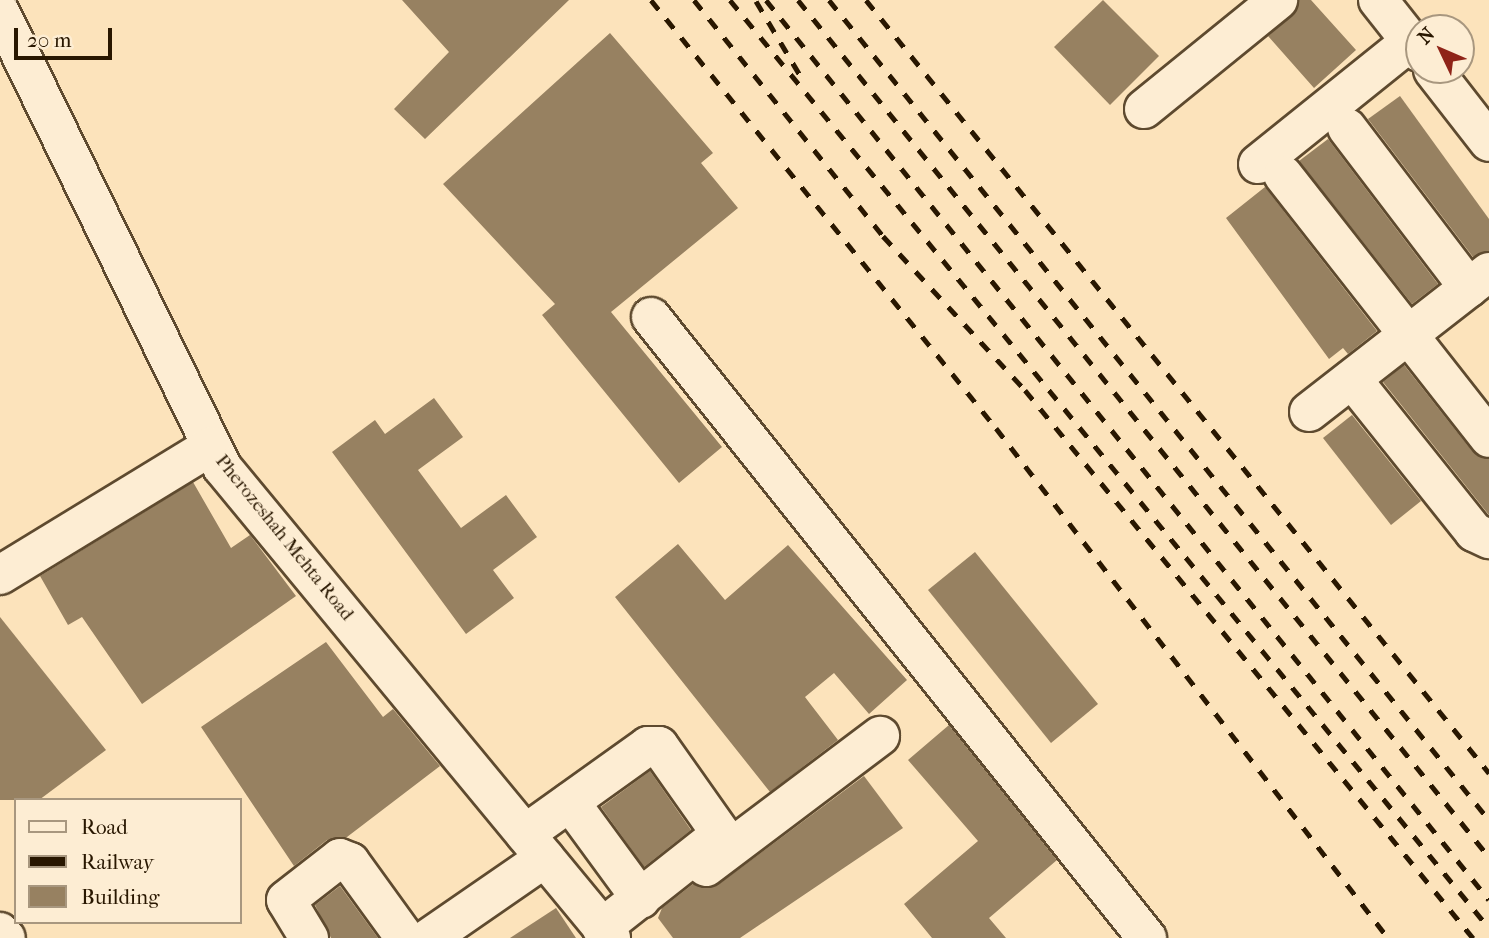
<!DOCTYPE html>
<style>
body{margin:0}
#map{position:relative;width:1489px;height:938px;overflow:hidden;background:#fce3bb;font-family:"IM FELL French Canon",serif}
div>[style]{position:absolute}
.building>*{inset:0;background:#978161}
.roads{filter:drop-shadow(2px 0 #5e4a2f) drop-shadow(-2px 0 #5e4a2f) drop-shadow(0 2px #5e4a2f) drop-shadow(0 -2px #5e4a2f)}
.minor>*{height:38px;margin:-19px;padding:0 19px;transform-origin:19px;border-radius:19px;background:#fdedd3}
.rail>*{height:5px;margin-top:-2.5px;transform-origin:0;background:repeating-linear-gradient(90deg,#291700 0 12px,transparent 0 24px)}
span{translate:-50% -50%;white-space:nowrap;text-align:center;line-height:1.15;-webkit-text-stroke:5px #fdedd3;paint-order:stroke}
.street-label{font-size:19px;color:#291700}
.legend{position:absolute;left:14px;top:798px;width:228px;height:126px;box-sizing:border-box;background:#fdedd3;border:2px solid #a8977f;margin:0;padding:9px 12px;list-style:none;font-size:21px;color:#291700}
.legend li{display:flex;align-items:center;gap:14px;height:35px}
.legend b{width:35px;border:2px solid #a8977f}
.north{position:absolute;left:1405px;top:14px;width:70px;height:70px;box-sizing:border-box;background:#fdedd3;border:2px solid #a8977f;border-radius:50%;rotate:314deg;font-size:19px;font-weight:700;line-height:28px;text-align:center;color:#291700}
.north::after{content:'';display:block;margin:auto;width:24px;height:32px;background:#8f2418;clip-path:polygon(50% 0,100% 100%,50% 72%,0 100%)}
.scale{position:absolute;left:14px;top:28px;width:98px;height:32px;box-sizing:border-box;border:4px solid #291700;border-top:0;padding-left:9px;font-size:21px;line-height:24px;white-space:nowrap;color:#291700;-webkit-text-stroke:5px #fdedd3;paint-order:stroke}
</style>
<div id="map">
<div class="building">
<div style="clip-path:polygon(402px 0,569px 0,425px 139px,394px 109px,449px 52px)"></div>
<div style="clip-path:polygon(1103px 0,1159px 56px,1110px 105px,1054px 47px)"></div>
<div style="clip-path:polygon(1299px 0,1311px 0,1356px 50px,1314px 88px,1268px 36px,1292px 16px)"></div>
<div style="clip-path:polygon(610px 33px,713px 153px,701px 163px,738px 208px,611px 312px,722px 447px,679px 483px,542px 315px,555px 304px,443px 184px)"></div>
<div style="clip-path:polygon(1400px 96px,1489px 219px,1489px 251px,1473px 257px,1368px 119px)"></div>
<div style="clip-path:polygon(1328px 139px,1438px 284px,1412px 304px,1299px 161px)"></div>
<div style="clip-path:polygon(1265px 187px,1377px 331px,1348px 354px,1343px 348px,1329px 359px,1226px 218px)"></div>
<div style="clip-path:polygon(1404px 365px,1472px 451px,1489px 459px,1489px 515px,1383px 382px)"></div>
<div style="clip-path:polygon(434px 398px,463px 437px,418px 470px,461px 528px,506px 495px,537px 537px,493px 570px,514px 598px,466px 634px,332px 452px,375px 420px,385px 434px)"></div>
<div style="clip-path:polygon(1352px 415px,1421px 501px,1391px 525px,1323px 438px)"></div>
<div style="clip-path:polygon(193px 482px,231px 548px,250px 535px,296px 596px,142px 704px,82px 617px,68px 625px,40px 576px)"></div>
<div style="clip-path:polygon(678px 544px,725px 600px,788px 545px,907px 680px,869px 714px,834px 673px,805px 697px,838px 740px,770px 792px,615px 597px)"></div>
<div style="clip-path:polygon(975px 552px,1098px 704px,1051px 743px,928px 590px)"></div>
<div style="clip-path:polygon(0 617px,106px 750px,39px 800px,0 800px)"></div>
<div style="clip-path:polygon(326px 642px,383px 717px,393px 709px,440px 766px,347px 837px,327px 840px,294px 866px,201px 727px)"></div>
<div style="clip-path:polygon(949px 725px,1057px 860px,989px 918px,1006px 938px,932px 938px,904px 904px,978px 841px,908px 760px)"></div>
<div style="clip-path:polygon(650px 771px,691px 830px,644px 867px,601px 807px)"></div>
<div style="clip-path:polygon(864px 776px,903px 828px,740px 938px,673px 938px,658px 918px,662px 908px,693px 884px,719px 884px)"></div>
<div style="clip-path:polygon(340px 886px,378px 938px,331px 938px,315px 905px)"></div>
<div style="clip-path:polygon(556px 908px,576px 938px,510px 938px)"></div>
</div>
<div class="roads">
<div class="minor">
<div style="left:1378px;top:0;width:66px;rotate:51.7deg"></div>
<div style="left:0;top:12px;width:506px;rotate:63.99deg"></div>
<div style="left:222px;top:467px;width:611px;rotate:50.45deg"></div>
<div style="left:1433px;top:70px;width:91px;rotate:52.1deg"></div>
<div style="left:1144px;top:109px;width:173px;rotate:-39.1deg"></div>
<div style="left:1347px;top:128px;width:201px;rotate:52.7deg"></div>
<div style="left:1258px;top:164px;width:196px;rotate:-38.8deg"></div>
<div style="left:1283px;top:175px;width:334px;rotate:51.9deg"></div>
<div style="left:651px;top:317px;width:795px;rotate:51.39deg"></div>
<div style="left:1352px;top:379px;width:196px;rotate:51.4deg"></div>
<div style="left:1474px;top:532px;width:17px;rotate:25deg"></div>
<div style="left:1309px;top:412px;width:228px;rotate:-37.9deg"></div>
<div style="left:0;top:575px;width:247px;rotate:-31.4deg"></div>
<div style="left:570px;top:802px;width:120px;rotate:53.8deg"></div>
<div style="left:525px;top:834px;width:151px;rotate:-35.6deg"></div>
<div style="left:648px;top:746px;width:11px"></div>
<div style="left:659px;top:746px;width:108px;rotate:54.8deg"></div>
<div style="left:721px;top:834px;width:152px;rotate:141.7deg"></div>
<div style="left:706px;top:867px;width:218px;rotate:-37deg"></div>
<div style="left:0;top:932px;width:8px;rotate:45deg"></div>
<div style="left:309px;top:938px;width:44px;rotate:-121.2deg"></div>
<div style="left:286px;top:900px;width:68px;rotate:-37.9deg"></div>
<div style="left:340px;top:858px;width:11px;rotate:22deg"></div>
<div style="left:350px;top:862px;width:94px;rotate:54.1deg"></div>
<div style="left:429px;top:938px;width:141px;rotate:-34.6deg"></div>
</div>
</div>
<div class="rail">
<div style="left:651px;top:0;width:550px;rotate:51.13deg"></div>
<div style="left:996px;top:428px;width:643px;rotate:52.45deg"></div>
<div style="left:694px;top:0;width:302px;rotate:51.3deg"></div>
<div style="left:883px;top:236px;width:209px;rotate:47.3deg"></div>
<div style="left:1025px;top:390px;width:708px;rotate:50.73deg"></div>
<div style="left:730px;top:0;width:1199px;rotate:50.72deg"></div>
<div style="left:766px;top:0;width:1154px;rotate:51.22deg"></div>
<div style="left:798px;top:0;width:1101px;rotate:51.12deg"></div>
<div style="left:829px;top:0;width:1053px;rotate:51.17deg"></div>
<div style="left:866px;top:0;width:993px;rotate:51.13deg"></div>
<div style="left:756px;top:1px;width:92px;rotate:59.3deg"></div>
</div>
<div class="street-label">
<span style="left:284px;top:538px;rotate:51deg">Pherozeshah Mehta Road</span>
</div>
<ul class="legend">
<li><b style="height:9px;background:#fdedd3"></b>Road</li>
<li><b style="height:9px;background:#291700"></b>Railway</li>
<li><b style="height:19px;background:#978161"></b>Building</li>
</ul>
<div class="north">N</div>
<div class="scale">20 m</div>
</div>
